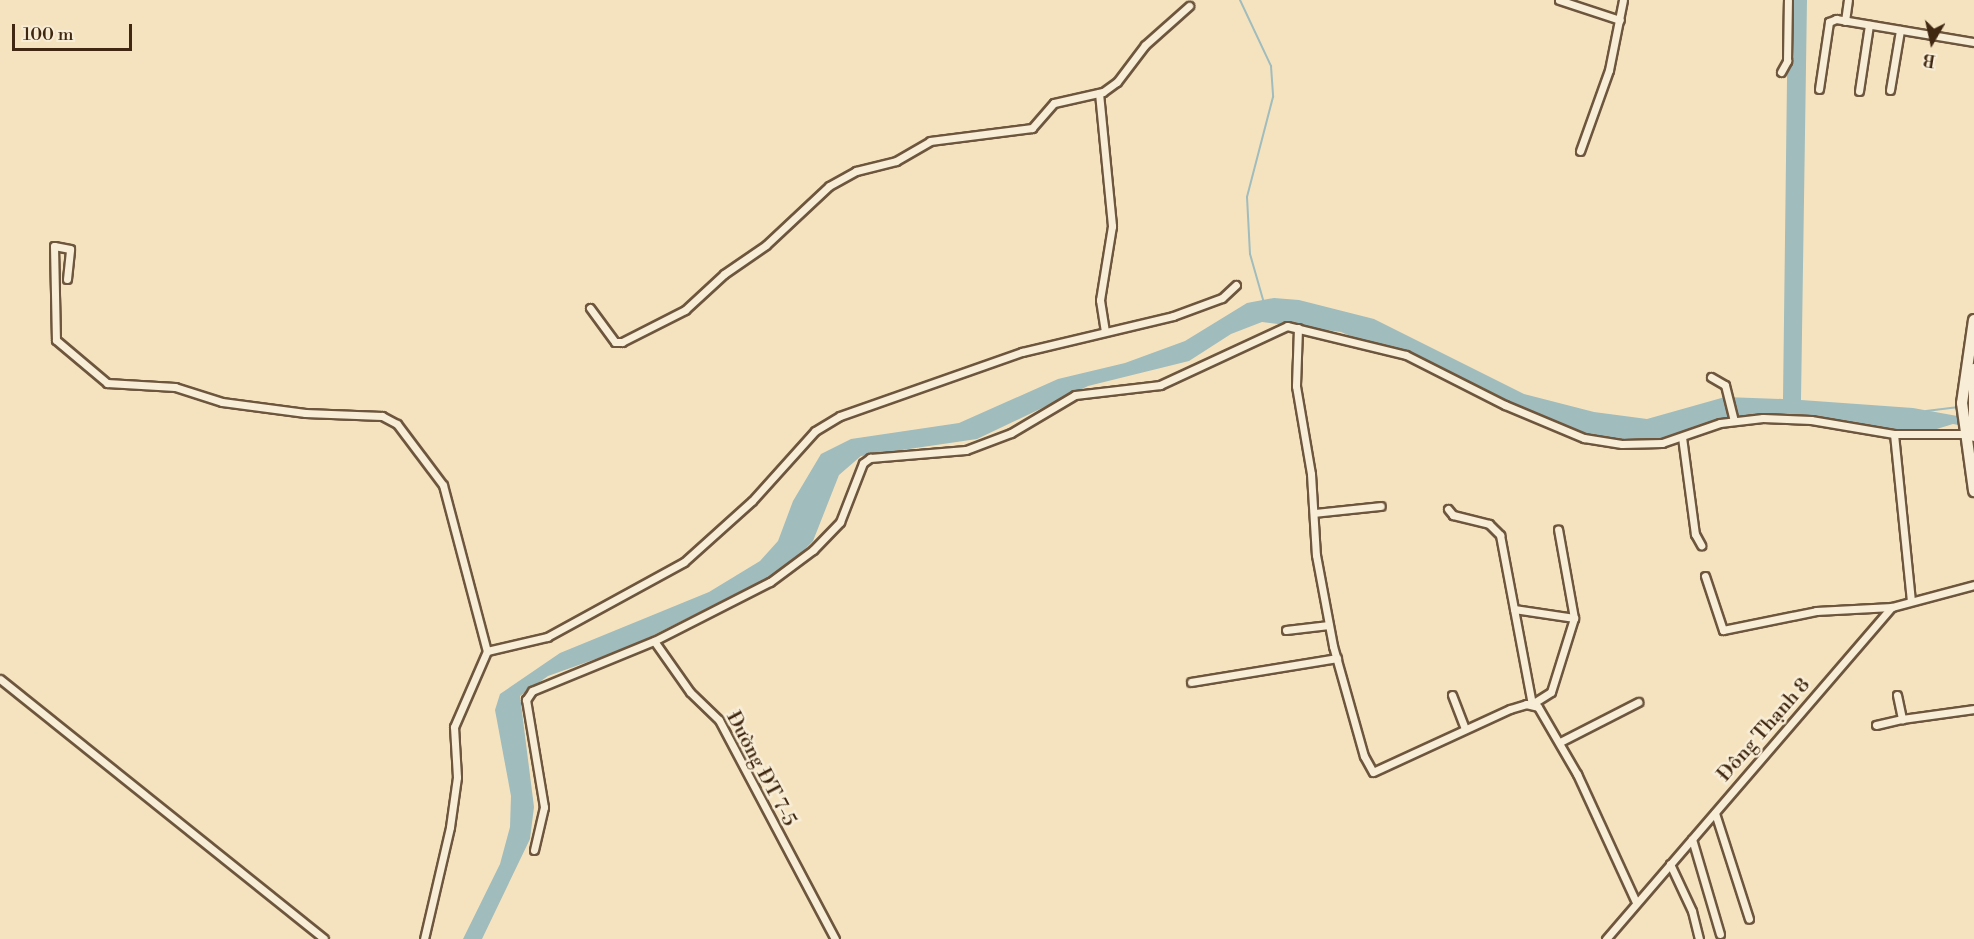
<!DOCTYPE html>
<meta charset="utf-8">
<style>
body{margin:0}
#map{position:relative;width:1974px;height:939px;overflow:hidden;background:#f5e3c0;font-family:"Libre Bodoni",serif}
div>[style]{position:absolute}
.water>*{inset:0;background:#a0bcbc}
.stream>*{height:2px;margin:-1px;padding:0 1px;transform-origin:1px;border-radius:1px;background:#a0bcbc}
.roads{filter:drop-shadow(2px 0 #6d563d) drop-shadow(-2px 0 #6d563d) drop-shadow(0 2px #6d563d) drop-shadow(0 -2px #6d563d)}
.street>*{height:7px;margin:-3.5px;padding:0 3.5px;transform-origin:3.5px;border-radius:3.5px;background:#f8edd6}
.secondary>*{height:10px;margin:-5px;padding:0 5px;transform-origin:5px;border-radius:5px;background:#f8edd6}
span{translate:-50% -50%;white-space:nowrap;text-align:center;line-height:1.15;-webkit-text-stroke:5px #f8edd6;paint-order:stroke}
.street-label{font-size:20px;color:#402711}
.north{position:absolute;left:1902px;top:12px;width:60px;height:60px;-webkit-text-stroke:4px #f8edd6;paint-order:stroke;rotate:189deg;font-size:16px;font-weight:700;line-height:24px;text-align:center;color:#402711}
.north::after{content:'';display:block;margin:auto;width:21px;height:27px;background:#402711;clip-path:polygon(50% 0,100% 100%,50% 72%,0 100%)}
.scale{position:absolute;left:12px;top:24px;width:120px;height:27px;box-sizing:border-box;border:3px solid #402711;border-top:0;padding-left:8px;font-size:18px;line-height:21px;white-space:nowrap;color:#402711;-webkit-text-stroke:4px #f8edd6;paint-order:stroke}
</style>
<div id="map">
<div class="water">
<div style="clip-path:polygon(1788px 0,1807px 0,1801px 400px,1913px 408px,1974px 419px,1974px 428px,1953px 424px,1924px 433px,1888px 431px,1750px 416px,1706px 423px,1661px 442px,1622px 443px,1580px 435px,1341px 332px,1262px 322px,1231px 334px,1189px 361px,1088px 386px,977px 439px,861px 456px,839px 475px,813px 541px,787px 568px,632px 646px,548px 676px,520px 696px,534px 807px,530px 839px,482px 939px,463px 939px,500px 864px,510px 827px,511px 796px,495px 710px,500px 694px,560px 653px,709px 592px,760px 561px,778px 541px,793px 501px,821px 454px,851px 439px,959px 423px,1058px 379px,1125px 363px,1185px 341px,1247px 303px,1274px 298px,1299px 300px,1374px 319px,1524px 394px,1594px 412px,1647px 419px,1725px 397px,1783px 399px)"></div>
</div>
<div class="stream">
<div style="left:1240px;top:0;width:73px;rotate:64.8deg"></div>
<div style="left:1271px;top:66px;width:31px;rotate:86deg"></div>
<div style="left:1273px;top:97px;width:103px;rotate:104.6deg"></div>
<div style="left:1247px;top:197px;width:57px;rotate:87deg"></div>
<div style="left:1250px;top:254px;width:51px;rotate:74.1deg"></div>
<div style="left:1926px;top:411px;width:33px;rotate:-7deg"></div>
</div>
<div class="roads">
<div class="street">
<div style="left:1559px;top:0;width:64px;rotate:18.2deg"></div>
<div style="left:1845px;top:21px;width:21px;rotate:-82deg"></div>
<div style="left:1781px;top:72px;width:13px;rotate:-61deg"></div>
<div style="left:1787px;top:61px;width:61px;rotate:-89.1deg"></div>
<div style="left:1819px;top:89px;width:68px;rotate:-81.5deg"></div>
<div style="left:1829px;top:22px;width:8px;rotate:-23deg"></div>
<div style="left:1836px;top:19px;width:140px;rotate:9.5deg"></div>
<div style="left:1890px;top:90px;width:61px;rotate:-80.5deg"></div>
<div style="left:1859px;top:91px;width:67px;rotate:-81.4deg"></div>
<div style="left:1099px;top:93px;width:134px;rotate:84.4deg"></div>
<div style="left:1112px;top:226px;width:75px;rotate:99.2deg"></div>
<div style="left:1100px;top:300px;width:31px;rotate:81deg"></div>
<div style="left:1580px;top:151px;width:86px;rotate:-70.3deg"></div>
<div style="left:1609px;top:70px;width:71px;rotate:-78.7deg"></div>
<div style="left:67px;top:279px;width:30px;rotate:-84deg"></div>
<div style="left:70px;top:249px;width:16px;rotate:-169deg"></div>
<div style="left:54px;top:246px;width:94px;rotate:88.8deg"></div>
<div style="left:56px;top:340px;width:67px;rotate:40.1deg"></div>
<div style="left:107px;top:383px;width:68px;rotate:3.4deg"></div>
<div style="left:175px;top:387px;width:49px;rotate:17.7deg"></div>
<div style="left:222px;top:402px;width:84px;rotate:7.5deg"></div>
<div style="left:305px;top:413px;width:77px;rotate:2.2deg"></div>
<div style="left:382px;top:416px;width:17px;rotate:28deg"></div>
<div style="left:397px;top:424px;width:76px;rotate:53deg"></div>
<div style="left:443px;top:485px;width:172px;rotate:75.2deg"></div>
<div style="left:590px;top:308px;width:42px;rotate:53.7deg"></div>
<div style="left:615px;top:342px;width:7px"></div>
<div style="left:622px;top:342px;width:71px;rotate:-26.9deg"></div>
<div style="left:685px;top:310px;width:53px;rotate:-42.7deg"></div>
<div style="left:724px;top:274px;width:51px;rotate:-34.6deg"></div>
<div style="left:766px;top:245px;width:86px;rotate:-43.1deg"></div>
<div style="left:829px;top:186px;width:31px;rotate:-29deg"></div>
<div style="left:856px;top:171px;width:41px;rotate:-14deg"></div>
<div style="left:896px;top:161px;width:39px;rotate:-30deg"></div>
<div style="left:930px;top:141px;width:103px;rotate:-7.3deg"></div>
<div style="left:1032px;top:128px;width:33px;rotate:-49deg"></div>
<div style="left:1054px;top:103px;width:50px;rotate:-12.7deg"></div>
<div style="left:1103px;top:92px;width:17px;rotate:-36deg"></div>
<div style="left:1117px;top:82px;width:46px;rotate:-52.9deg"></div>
<div style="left:1145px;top:45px;width:59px;rotate:-41.6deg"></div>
<div style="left:1298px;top:328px;width:58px;rotate:92deg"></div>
<div style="left:1296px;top:386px;width:89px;rotate:80.3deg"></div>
<div style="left:1311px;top:474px;width:81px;rotate:86.5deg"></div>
<div style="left:1316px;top:555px;width:93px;rotate:79.4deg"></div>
<div style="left:1333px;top:646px;width:114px;rotate:74.3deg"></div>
<div style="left:1364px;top:756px;width:18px;rotate:61deg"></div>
<div style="left:1373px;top:772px;width:151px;rotate:-24.7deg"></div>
<div style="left:1510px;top:709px;width:17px;rotate:-17deg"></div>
<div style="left:1526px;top:704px;width:12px;rotate:14deg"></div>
<div style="left:1538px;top:707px;width:78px;rotate:59.8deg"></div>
<div style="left:1577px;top:774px;width:141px;rotate:65.3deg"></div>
<div style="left:1711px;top:377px;width:16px;rotate:30deg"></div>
<div style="left:1725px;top:385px;width:36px;rotate:76deg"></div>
<div style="left:1894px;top:434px;width:167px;rotate:84.2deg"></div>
<div style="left:1682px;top:437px;width:98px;rotate:82.4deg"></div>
<div style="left:1695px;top:534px;width:13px;rotate:61deg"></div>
<div style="left:1448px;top:509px;width:8px;rotate:50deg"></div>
<div style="left:1453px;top:515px;width:37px;rotate:14deg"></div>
<div style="left:1489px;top:524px;width:16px;rotate:45deg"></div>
<div style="left:1500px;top:535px;width:172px;rotate:79.3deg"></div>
<div style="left:1532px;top:704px;width:22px;rotate:-32deg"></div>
<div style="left:1551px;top:692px;width:77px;rotate:-72.7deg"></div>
<div style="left:1574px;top:618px;width:90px;rotate:-100.2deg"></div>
<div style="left:1314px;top:513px;width:67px;rotate:-6deg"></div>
<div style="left:1705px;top:576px;width:57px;rotate:71.6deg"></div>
<div style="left:1723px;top:630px;width:95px;rotate:-11.5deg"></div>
<div style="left:1816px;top:611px;width:76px;rotate:-3deg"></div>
<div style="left:1514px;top:609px;width:61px;rotate:8.5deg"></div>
<div style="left:1286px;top:630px;width:43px;rotate:-6.6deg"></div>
<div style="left:0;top:679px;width:415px;rotate:38.7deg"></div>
<div style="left:1191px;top:682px;width:148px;rotate:-9.3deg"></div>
<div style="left:1452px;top:695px;width:36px;rotate:69deg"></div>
<div style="left:1897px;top:695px;width:25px;rotate:78deg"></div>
<div style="left:1902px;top:719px;width:73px;rotate:-7.9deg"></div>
<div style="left:1876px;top:725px;width:27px;rotate:-13deg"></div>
<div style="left:1560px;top:742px;width:88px;rotate:-27.1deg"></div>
<div style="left:1715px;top:813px;width:111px;rotate:72.2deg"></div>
<div style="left:1692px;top:839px;width:99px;rotate:73.6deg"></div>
<div style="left:534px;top:850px;width:44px;rotate:-76.9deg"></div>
<div style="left:544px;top:807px;width:109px;rotate:-99.5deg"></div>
<div style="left:526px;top:700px;width:11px;rotate:-56deg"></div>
<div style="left:532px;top:691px;width:132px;rotate:-22.3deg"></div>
<div style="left:1670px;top:864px;width:52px;rotate:64.9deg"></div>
<div style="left:1692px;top:911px;width:29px;rotate:76deg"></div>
<div style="left:424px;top:939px;width:115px;rotate:-76.9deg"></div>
<div style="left:450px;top:827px;width:50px;rotate:-82deg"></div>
<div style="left:457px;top:777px;width:50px;rotate:-93.4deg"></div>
<div style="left:454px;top:727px;width:83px;rotate:-66.5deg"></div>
<div style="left:487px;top:651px;width:62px;rotate:-13.1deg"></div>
<div style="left:547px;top:637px;width:156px;rotate:-28.7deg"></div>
<div style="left:684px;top:562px;width:91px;rotate:-41.9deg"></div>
<div style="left:752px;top:501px;width:94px;rotate:-48deg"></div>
<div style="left:815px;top:431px;width:29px;rotate:-31deg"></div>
<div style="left:840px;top:416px;width:193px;rotate:-19.4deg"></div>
<div style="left:1022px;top:352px;width:155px;rotate:-13.4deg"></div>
<div style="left:1173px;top:316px;width:52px;rotate:-20.2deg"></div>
<div style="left:1222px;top:298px;width:19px;rotate:-43deg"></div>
<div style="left:835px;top:939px;width:248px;rotate:-117.9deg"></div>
<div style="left:719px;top:720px;width:40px;rotate:-136deg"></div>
<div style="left:690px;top:692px;width:62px;rotate:-125.2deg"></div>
<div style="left:654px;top:641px;width:130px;rotate:-27deg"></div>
<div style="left:770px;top:582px;width:54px;rotate:-36.7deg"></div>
<div style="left:813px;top:550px;width:39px;rotate:-46deg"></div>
<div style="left:840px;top:522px;width:63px;rotate:-68.7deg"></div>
<div style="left:863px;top:463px;width:9px;rotate:-36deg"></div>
<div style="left:870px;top:458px;width:96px;rotate:-4.8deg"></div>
<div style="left:966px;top:450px;width:48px;rotate:-20.7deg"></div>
<div style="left:1011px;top:433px;width:74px;rotate:-30.7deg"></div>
<div style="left:1075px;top:395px;width:86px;rotate:-6.7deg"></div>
<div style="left:1160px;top:385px;width:140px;rotate:-24.9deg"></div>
<div style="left:1287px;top:326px;width:122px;rotate:13.7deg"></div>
<div style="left:1406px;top:355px;width:111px;rotate:26.8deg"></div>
<div style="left:1505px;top:405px;width:86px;rotate:22.7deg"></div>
<div style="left:1584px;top:438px;width:38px;rotate:9deg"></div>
<div style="left:1622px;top:444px;width:40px;rotate:-1.4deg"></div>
<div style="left:1662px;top:443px;width:61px;rotate:-19deg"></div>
<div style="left:1720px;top:423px;width:43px;rotate:-6.6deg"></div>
<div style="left:1763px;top:418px;width:48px;rotate:2.4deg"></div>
<div style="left:1811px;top:420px;width:84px;rotate:9.6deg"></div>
<div style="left:1894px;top:434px;width:71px"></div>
<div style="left:1606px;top:939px;width:438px;rotate:-49.3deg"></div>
<div style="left:1892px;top:607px;width:85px;rotate:-15deg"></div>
</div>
<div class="secondary">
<div style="left:1974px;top:320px;width:84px;rotate:98.2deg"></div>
<div style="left:1962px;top:403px;width:89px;rotate:82.2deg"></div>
<div style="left:1974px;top:369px;width:67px;rotate:90deg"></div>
</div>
</div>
<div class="street-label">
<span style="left:1764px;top:730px;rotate:-49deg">Đông Thạnh 8</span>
<span style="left:761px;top:769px;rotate:62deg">Đường ĐT 7-5</span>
</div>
<div class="north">B</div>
<div class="scale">100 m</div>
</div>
